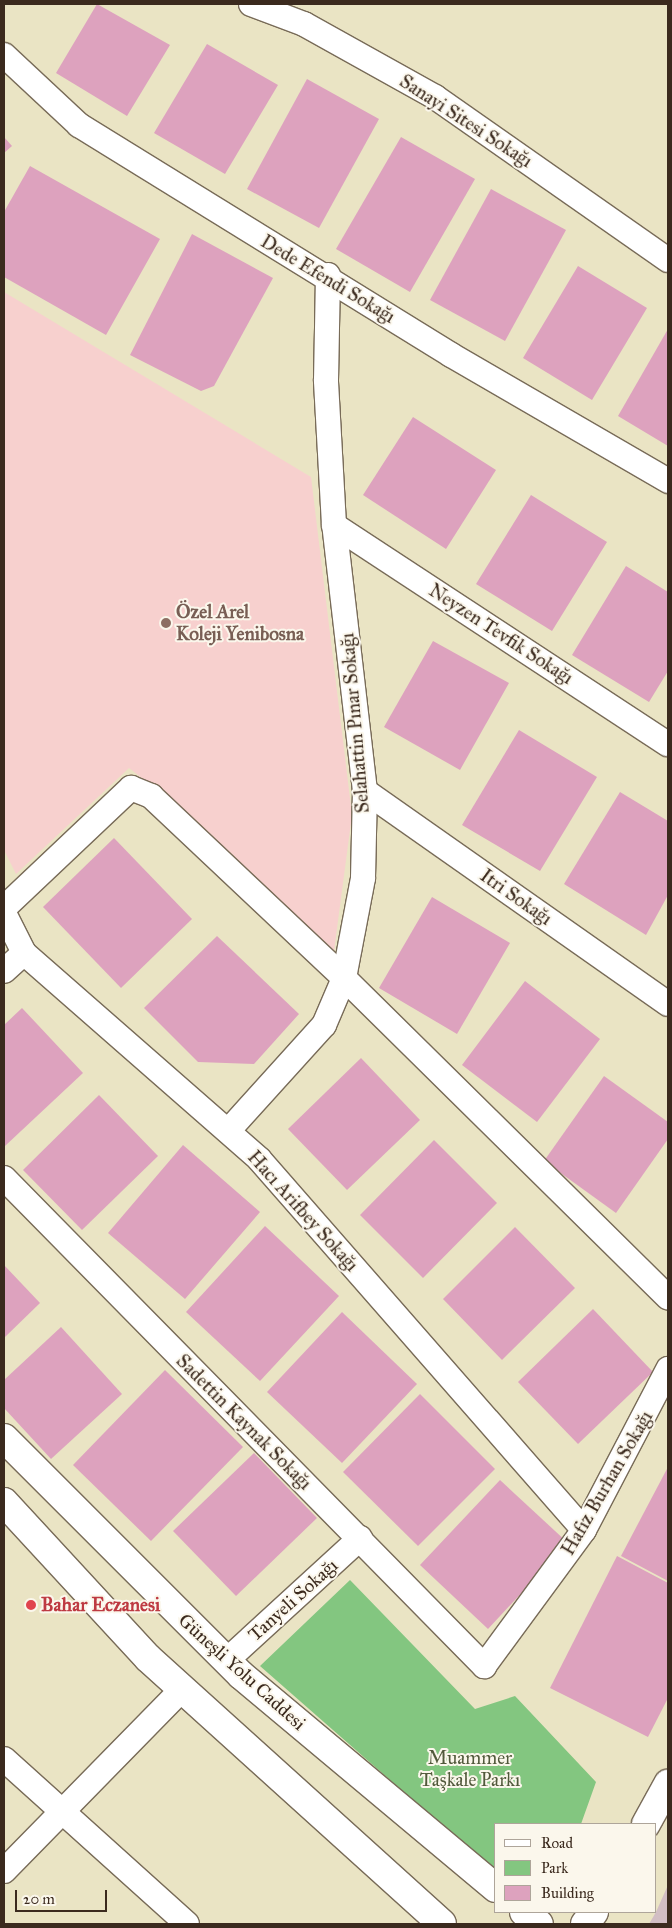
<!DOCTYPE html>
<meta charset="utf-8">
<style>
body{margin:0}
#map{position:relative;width:672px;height:1928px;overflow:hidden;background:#eae4c4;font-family:"IM FELL Great Primer",serif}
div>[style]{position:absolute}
.built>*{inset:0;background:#f7d0ce}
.industrial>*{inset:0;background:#d2bec4}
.green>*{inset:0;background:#83c680}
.building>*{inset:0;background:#dda2be}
.roads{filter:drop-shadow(1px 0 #786b58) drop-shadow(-1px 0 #786b58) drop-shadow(0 1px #786b58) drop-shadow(0 -1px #786b58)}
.street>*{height:24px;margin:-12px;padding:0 12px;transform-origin:12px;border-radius:12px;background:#fff}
.secondary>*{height:28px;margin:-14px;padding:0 14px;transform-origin:14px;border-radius:14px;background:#fff}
.dots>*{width:14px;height:14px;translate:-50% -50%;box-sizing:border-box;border:2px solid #fbf7ec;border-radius:50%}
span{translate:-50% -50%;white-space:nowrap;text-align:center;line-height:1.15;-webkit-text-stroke:4px #fbf7ec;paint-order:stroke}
.street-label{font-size:19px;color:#3b2a1e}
.education-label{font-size:19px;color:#785e54;font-weight:700}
.left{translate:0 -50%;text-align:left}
.health-label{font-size:19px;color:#be3a42;font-weight:700}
.park-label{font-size:19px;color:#51593b}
.frame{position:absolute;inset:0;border:5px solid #3b2a1e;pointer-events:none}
.legend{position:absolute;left:494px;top:1823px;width:162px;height:90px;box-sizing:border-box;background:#fbf7ec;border:1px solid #aea59a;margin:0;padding:6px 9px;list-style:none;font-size:15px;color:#3b2a1e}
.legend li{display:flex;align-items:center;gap:10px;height:25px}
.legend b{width:25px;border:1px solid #aea59a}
.scale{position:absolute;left:15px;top:1890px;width:92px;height:22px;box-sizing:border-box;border:2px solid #3b2a1e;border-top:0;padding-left:6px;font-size:15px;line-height:18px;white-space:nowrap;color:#3b2a1e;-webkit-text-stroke:4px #fbf7ec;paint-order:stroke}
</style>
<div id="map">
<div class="built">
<div style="clip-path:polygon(4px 292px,311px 477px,352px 815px,334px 951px,198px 822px,129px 768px,16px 874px,4px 850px)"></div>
</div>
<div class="industrial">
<div style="clip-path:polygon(668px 1885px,668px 1924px,649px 1924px,656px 1912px)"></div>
</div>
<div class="green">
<div style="clip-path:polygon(350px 1580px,475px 1709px,515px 1696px,596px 1782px,581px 1824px,496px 1824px,496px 1873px,260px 1666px)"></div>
</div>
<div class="building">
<div style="clip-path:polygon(97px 4px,170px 45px,127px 116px,56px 73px)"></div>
<div style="clip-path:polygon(207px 44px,278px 85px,225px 174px,154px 133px)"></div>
<div style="clip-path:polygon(307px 79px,379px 119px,319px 228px,247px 189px)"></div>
<div style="clip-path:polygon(4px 137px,12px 146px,4px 153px)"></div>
<div style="clip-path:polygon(401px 137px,475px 179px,410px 292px,336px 249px)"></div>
<div style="clip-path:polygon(30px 166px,160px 239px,106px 335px,4px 277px,4px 212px)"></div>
<div style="clip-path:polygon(491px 189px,566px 230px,505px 341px,430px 300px)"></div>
<div style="clip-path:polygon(192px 234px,273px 278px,214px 386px,201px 391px,130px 355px)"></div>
<div style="clip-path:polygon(578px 266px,647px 308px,592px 400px,523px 358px)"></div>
<div style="clip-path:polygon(668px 329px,668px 446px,618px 416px)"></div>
<div style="clip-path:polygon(413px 417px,496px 470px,446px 549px,363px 495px)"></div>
<div style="clip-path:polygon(531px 495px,607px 542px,552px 631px,476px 584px)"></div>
<div style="clip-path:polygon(626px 566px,668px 592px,668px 671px,649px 702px,572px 655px)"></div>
<div style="clip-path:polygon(433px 641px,509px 683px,460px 770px,384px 727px)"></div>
<div style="clip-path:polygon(519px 730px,597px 777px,540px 871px,462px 825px)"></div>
<div style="clip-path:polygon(620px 792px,668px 821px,668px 895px,646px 935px,564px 884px)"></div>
<div style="clip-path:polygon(114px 838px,192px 919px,121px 988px,43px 907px)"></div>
<div style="clip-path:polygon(432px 897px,510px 943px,457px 1034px,379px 988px)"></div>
<div style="clip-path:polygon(217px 936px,299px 1014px,254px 1064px,198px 1062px,144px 1008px)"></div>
<div style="clip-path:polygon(525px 981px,600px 1039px,537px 1122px,462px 1065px)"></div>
<div style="clip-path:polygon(22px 1008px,83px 1073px,5px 1146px,4px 1025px)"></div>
<div style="clip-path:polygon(361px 1058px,420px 1120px,347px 1190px,288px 1129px)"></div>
<div style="clip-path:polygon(604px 1076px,668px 1122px,668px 1139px,616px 1213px,544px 1161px)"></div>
<div style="clip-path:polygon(99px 1095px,158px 1156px,82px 1230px,23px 1170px)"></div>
<div style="clip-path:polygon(434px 1140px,497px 1203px,423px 1278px,360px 1215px)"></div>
<div style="clip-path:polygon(183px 1145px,260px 1212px,185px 1299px,108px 1233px)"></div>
<div style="clip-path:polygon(265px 1226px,339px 1296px,260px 1381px,186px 1312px)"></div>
<div style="clip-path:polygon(515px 1227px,575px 1288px,502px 1360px,443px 1299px)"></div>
<div style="clip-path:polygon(4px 1265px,40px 1303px,4px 1338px)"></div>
<div style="clip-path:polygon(593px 1309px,653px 1372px,578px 1444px,518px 1382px)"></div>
<div style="clip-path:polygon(342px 1312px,417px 1384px,342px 1463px,267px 1392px)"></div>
<div style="clip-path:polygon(61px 1327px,122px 1394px,51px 1459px,4px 1408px,4px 1380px)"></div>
<div style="clip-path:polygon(165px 1370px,243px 1447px,151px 1541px,73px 1465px)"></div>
<div style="clip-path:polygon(420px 1394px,495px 1469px,418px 1546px,343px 1472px)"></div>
<div style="clip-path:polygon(254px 1453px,317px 1518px,236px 1596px,173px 1531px)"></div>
<div style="clip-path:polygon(668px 1467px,668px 1581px,621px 1556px)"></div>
<div style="clip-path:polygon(500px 1480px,568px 1543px,488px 1629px,420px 1565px)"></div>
<div style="clip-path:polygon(617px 1556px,668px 1583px,668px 1698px,648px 1737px,550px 1688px)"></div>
</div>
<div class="roads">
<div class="street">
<div style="left:251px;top:4px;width:57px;rotate:20.7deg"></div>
<div style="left:304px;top:24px;width:150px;rotate:29.1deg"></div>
<div style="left:435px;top:97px;width:284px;rotate:35deg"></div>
<div style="left:4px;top:55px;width:103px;rotate:43deg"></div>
<div style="left:79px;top:125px;width:437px;rotate:31.7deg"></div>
<div style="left:451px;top:355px;width:251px;rotate:30.1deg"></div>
<div style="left:334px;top:525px;width:399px;rotate:33.3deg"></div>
<div style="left:365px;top:791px;width:370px;rotate:35.1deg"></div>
<div style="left:4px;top:908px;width:175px;rotate:-43.4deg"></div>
<div style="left:131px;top:788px;width:22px;rotate:22deg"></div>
<div style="left:151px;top:796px;width:265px;rotate:43.3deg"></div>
<div style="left:344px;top:978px;width:455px;rotate:44.6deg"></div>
<div style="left:4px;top:913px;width:45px;rotate:63.4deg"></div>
<div style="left:24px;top:953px;width:313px;rotate:41.2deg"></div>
<div style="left:259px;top:1159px;width:493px;rotate:48.8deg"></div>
<div style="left:4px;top:971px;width:27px;rotate:-42deg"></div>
<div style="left:229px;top:1130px;width:142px;rotate:-47.9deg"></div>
<div style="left:324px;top:1025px;width:51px;rotate:-66.9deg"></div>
<div style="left:344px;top:978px;width:102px;rotate:-79.2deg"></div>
<div style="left:363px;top:878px;width:87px;rotate:-88.7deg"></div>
<div style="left:365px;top:791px;width:268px;rotate:-96.6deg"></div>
<div style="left:334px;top:525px;width:145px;rotate:-93.2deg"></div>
<div style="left:326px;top:380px;width:105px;rotate:-88.9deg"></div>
<div style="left:4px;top:1178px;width:685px;rotate:45.47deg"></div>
<div style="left:484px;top:1666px;width:169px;rotate:-53.7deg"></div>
<div style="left:584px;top:1530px;width:182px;rotate:-62.4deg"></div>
<div style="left:226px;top:1661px;width:182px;rotate:-42.5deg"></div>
<div style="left:4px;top:1759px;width:246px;rotate:42deg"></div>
<div style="left:4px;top:1871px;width:255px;rotate:-45.6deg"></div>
</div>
<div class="secondary">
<div style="left:4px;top:1438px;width:335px;rotate:45deg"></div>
<div style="left:241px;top:1675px;width:332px;rotate:39.9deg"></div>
<div style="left:4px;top:1502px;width:212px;rotate:47.3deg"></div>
<div style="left:148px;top:1658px;width:396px;rotate:42.1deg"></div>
<div style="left:646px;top:1824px;width:46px;rotate:-61.2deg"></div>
<div style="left:524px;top:1912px;width:19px;rotate:39deg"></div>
<div style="left:585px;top:1924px;width:15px;rotate:-53deg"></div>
</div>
</div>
<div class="dots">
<div style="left:166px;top:623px;background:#8d6e63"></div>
<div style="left:31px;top:1605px;background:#e0444e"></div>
</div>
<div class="street-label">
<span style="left:466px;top:121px;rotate:33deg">Sanayi Sitesi Sokağı</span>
<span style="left:328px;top:279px;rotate:31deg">Dede Efendi Sokağı</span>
<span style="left:501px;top:634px;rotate:33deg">Neyzen Tevfik Sokağı</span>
<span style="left:355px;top:723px;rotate:-95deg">Selahattin Pınar Sokağı</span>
<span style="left:516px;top:897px;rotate:35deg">Itri Sokağı</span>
<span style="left:303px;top:1211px;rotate:48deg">Hacı Arifbey Sokağı</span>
<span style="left:244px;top:1422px;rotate:45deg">Sadettin Kaynak Sokağı</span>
<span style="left:607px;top:1483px;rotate:-60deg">Hafız Burhan Sokağı</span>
<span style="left:293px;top:1600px;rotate:-42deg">Tanyeli Sokağı</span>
<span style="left:242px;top:1672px;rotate:42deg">Güneşli Yolu Caddesi</span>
</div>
<div class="education-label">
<span class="left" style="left:176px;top:623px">Özel Arel<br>Koleji Yenibosna</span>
</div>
<div class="health-label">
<span class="left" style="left:41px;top:1605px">Bahar Eczanesi</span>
</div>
<div class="park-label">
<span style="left:470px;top:1769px">Muammer<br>Taşkale Parkı</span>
</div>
<div class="frame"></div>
<ul class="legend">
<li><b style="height:6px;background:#fff"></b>Road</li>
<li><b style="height:14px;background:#83c680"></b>Park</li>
<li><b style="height:14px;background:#dda2be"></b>Building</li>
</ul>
<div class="scale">20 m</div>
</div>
